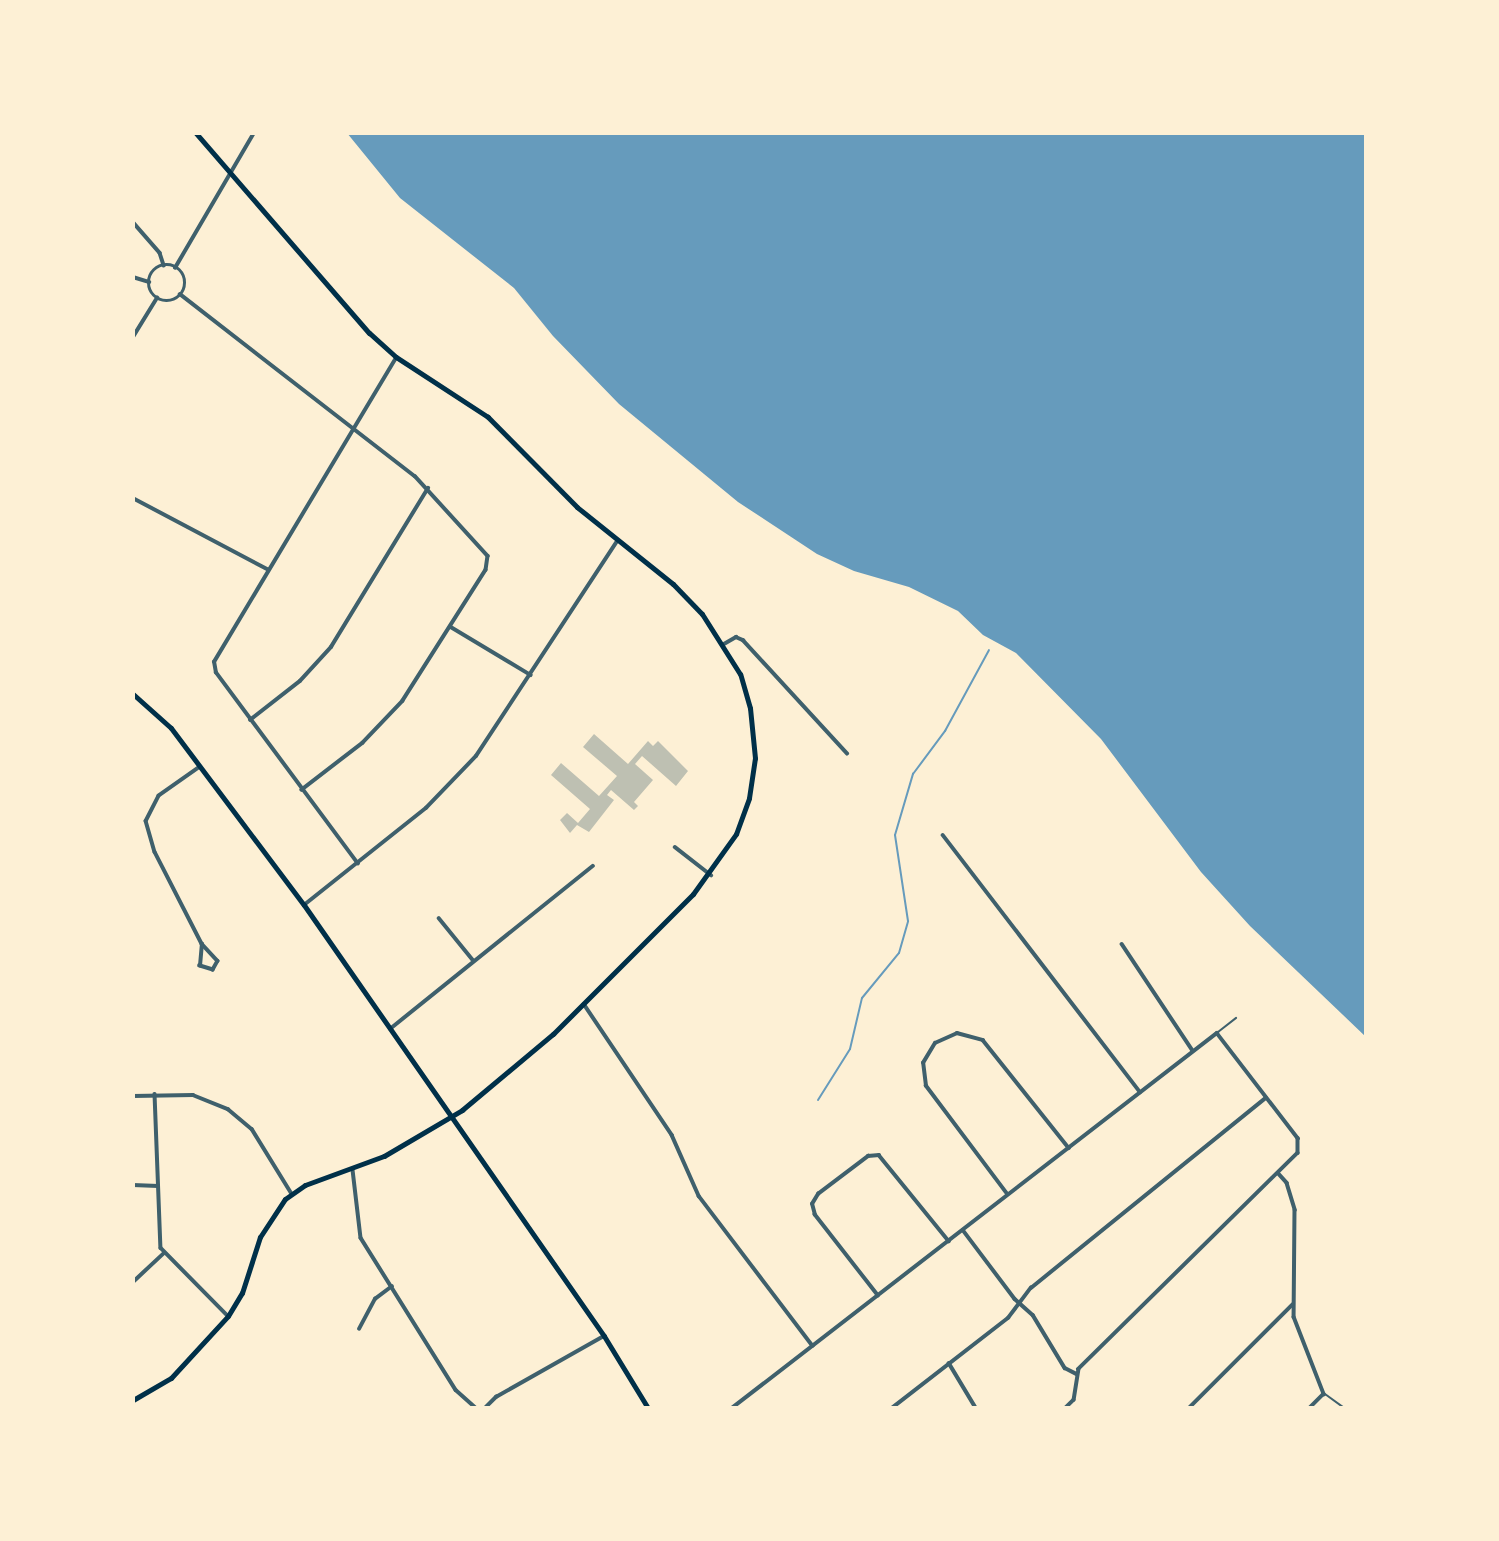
<!DOCTYPE html>
<style>
body{margin:0}
#map{position:relative;width:1499px;height:1541px;overflow:hidden;background:#fdf0d5;font-family:"Work Sans",sans-serif}
div>[style]{position:absolute}
.water>*{inset:0;background:#669bbc}
.stream>*{height:2px;margin:-1px;padding:0 1px;transform-origin:1px;border-radius:1px;background:#669bbc}
.building>*{inset:0;background:#bec0b2}
.service>*{height:2px;margin:-1px;padding:0 1px;transform-origin:1px;border-radius:1px;background:#3f606c}
.minor>*{height:3.5px;margin:-1.75px;padding:0 1.75px;transform-origin:1.75px;border-radius:1.75px;background:#3f606c}
.minor>.ring{margin:-1.75px;padding:0;box-sizing:content-box;background:none;border:3.5px solid #3f606c;border-radius:50%}
.secondary>*{height:5px;margin:-2.5px;padding:0 2.5px;transform-origin:2.5px;border-radius:2.5px;background:#003049}
span{translate:-50% -50%;white-space:nowrap;text-align:center;line-height:1.15;-webkit-text-stroke:7px #fdf0d5;paint-order:stroke}
.frame{position:absolute;inset:0;border:135px solid #fdf0d5;pointer-events:none}
</style>
<div id="map">
<div class="water">
<div style="clip-path:polygon(347px 133px,1366px 133px,1366px 1037px,1250px 926px,1201px 872px,1101px 739px,1016px 653px,983px 635px,958px 611px,909px 587px,854px 571px,817px 554px,738px 502px,619px 404px,553px 336px,514px 288px,400px 198px)"></div>
</div>
<div class="stream">
<div style="left:818px;top:1100px;width:60px;rotate:-57.9deg"></div>
<div style="left:850px;top:1049px;width:52px;rotate:-76.8deg"></div>
<div style="left:862px;top:998px;width:58px;rotate:-50.6deg"></div>
<div style="left:899px;top:953px;width:33px;rotate:-74deg"></div>
<div style="left:908px;top:921px;width:87px;rotate:-98.6deg"></div>
<div style="left:895px;top:835px;width:64px;rotate:-73.6deg"></div>
<div style="left:913px;top:774px;width:54px;rotate:-53.3deg"></div>
<div style="left:945px;top:731px;width:92px;rotate:-61.5deg"></div>
</div>
<div class="building">
<div style="clip-path:polygon(594px 734px,628px 764px,648px 741px,653px 746px,658px 741px,688px 771px,676px 786px,642px 756px,635px 764px,653px 780px,634px 802px,638px 806px,634px 810px,611px 790px,607px 795px,614px 800px,589px 832px,577px 825px,570px 833px,560px 820px,567px 813px,578px 823px,590px 809px,551px 775px,561px 763px,599px 796px,617px 776px,583px 747px)"></div>
</div>
<div class="service">
<div style="left:1218px;top:1032px;width:23px;rotate:-38deg"></div>
<div style="left:1325px;top:1394px;width:24px;rotate:36deg"></div>
</div>
<div class="minor">
<div style="left:133px;top:222px;width:41px;rotate:48.9deg"></div>
<div style="left:160px;top:253px;width:13px;rotate:72deg"></div>
<div class="ring" style="left:149px;top:265px;width:32.5px;height:32.5px"></div>
<div style="left:175px;top:268px;width:156px;rotate:-59.7deg"></div>
<div style="left:133px;top:277px;width:17px;rotate:17deg"></div>
<div style="left:180px;top:294px;width:297px;rotate:37.8deg"></div>
<div style="left:415px;top:476px;width:108px;rotate:47.6deg"></div>
<div style="left:488px;top:556px;width:14px;rotate:98deg"></div>
<div style="left:486px;top:570px;width:155px;rotate:122.4deg"></div>
<div style="left:403px;top:701px;width:58px;rotate:133.6deg"></div>
<div style="left:363px;top:743px;width:77px;rotate:142.4deg"></div>
<div style="left:133px;top:337px;width:46px;rotate:-58.4deg"></div>
<div style="left:133px;top:498px;width:152px;rotate:27.9deg"></div>
<div style="left:451px;top:627px;width:93px;rotate:31deg"></div>
<div style="left:724px;top:644px;width:14px;rotate:-30deg"></div>
<div style="left:736px;top:637px;width:8px;rotate:23deg"></div>
<div style="left:743px;top:640px;width:154px;rotate:47.4deg"></div>
<div style="left:250px;top:720px;width:63px;rotate:-38deg"></div>
<div style="left:300px;top:681px;width:46px;rotate:-47.6deg"></div>
<div style="left:331px;top:647px;width:186px;rotate:-58.6deg"></div>
<div style="left:200px;top:767px;width:50px;rotate:144.7deg"></div>
<div style="left:159px;top:796px;width:28px;rotate:117deg"></div>
<div style="left:146px;top:821px;width:32px;rotate:74deg"></div>
<div style="left:155px;top:852px;width:103px;rotate:62.9deg"></div>
<div style="left:943px;top:835px;width:324px;rotate:52.5deg"></div>
<div style="left:675px;top:847px;width:46px;rotate:37.9deg"></div>
<div style="left:358px;top:864px;width:238px;rotate:-126.6deg"></div>
<div style="left:216px;top:673px;width:11px;rotate:-100deg"></div>
<div style="left:214px;top:662px;width:354px;rotate:-59.1deg"></div>
<div style="left:304px;top:905px;width:156px;rotate:-38.5deg"></div>
<div style="left:426px;top:808px;width:72px;rotate:-46.1deg"></div>
<div style="left:476px;top:756px;width:257px;rotate:-56.7deg"></div>
<div style="left:439px;top:918px;width:54px;rotate:51deg"></div>
<div style="left:202px;top:944px;width:23px;rotate:47deg"></div>
<div style="left:218px;top:961px;width:10px;rotate:119deg"></div>
<div style="left:213px;top:970px;width:14px;rotate:-163deg"></div>
<div style="left:200px;top:966px;width:22px;rotate:-85deg"></div>
<div style="left:1122px;top:944px;width:128px;rotate:56.4deg"></div>
<div style="left:584px;top:1004px;width:158px;rotate:56.1deg"></div>
<div style="left:672px;top:1135px;width:67px;rotate:66.1deg"></div>
<div style="left:699px;top:1196px;width:188px;rotate:52.8deg"></div>
<div style="left:390px;top:1029px;width:260px;rotate:-38.8deg"></div>
<div style="left:155px;top:1094px;width:154px;rotate:87.8deg"></div>
<div style="left:161px;top:1248px;width:95px;rotate:45.4deg"></div>
<div style="left:133px;top:1096px;width:60px;rotate:-1deg"></div>
<div style="left:193px;top:1095px;width:38px;rotate:22deg"></div>
<div style="left:228px;top:1109px;width:31px;rotate:40deg"></div>
<div style="left:252px;top:1129px;width:76px;rotate:58.4deg"></div>
<div style="left:353px;top:1170px;width:68px;rotate:83.3deg"></div>
<div style="left:361px;top:1238px;width:179px;rotate:58deg"></div>
<div style="left:456px;top:1390px;width:27px;rotate:42deg"></div>
<div style="left:1279px;top:1174px;width:12px;rotate:48deg"></div>
<div style="left:1287px;top:1183px;width:28px;rotate:73deg"></div>
<div style="left:1295px;top:1210px;width:107px;rotate:90.5deg"></div>
<div style="left:1294px;top:1317px;width:83px;rotate:68.7deg"></div>
<div style="left:1324px;top:1394px;width:20px;rotate:135deg"></div>
<div style="left:133px;top:1185px;width:25px;rotate:2deg"></div>
<div style="left:1007px;top:1194px;width:135px;rotate:-126.9deg"></div>
<div style="left:926px;top:1086px;width:23px;rotate:-97deg"></div>
<div style="left:923px;top:1063px;width:23px;rotate:-59deg"></div>
<div style="left:935px;top:1043px;width:24px;rotate:-24deg"></div>
<div style="left:957px;top:1033px;width:27px;rotate:15deg"></div>
<div style="left:983px;top:1040px;width:138px;rotate:51.5deg"></div>
<div style="left:963px;top:1230px;width:86px;rotate:53deg"></div>
<div style="left:1015px;top:1299px;width:24px;rotate:42deg"></div>
<div style="left:1033px;top:1315px;width:62px;rotate:58.9deg"></div>
<div style="left:1065px;top:1368px;width:13px;rotate:27deg"></div>
<div style="left:133px;top:1282px;width:41px;rotate:-43deg"></div>
<div style="left:878px;top:1296px;width:103px;rotate:-127.9deg"></div>
<div style="left:815px;top:1215px;width:11px;rotate:-105deg"></div>
<div style="left:812px;top:1204px;width:12px;rotate:-59deg"></div>
<div style="left:818px;top:1194px;width:63px;rotate:-37.2deg"></div>
<div style="left:868px;top:1156px;width:11px;rotate:-5deg"></div>
<div style="left:879px;top:1155px;width:111px;rotate:50.9deg"></div>
<div style="left:359px;top:1329px;width:34px;rotate:-62deg"></div>
<div style="left:375px;top:1299px;width:21px;rotate:-37deg"></div>
<div style="left:949px;top:1363px;width:52px;rotate:59deg"></div>
<div style="left:485px;top:1408px;width:16px;rotate:-45deg"></div>
<div style="left:496px;top:1397px;width:124px;rotate:-29.5deg"></div>
<div style="left:732px;top:1408px;width:613px;rotate:-37.71deg"></div>
<div style="left:1217px;top:1033px;width:133px;rotate:52.4deg"></div>
<div style="left:1298px;top:1138px;width:15px;rotate:90deg"></div>
<div style="left:1298px;top:1153px;width:308px;rotate:135.4deg"></div>
<div style="left:1079px;top:1369px;width:31px;rotate:99deg"></div>
<div style="left:1074px;top:1400px;width:11px;rotate:135deg"></div>
<div style="left:892px;top:1408px;width:147px;rotate:-37.8deg"></div>
<div style="left:1008px;top:1318px;width:38px;rotate:-53deg"></div>
<div style="left:1031px;top:1288px;width:302px;rotate:-39deg"></div>
<div style="left:1189px;top:1408px;width:146px;rotate:-45deg"></div>
</div>
<div class="secondary">
<div style="left:133px;top:694px;width:51px;rotate:41.8deg"></div>
<div style="left:171px;top:728px;width:221px;rotate:53.1deg"></div>
<div style="left:304px;top:905px;width:525px;rotate:55.16deg"></div>
<div style="left:604px;top:1336px;width:84px;rotate:58.6deg"></div>
<div style="left:133px;top:1400px;width:44px;rotate:-30.1deg"></div>
<div style="left:171px;top:1378px;width:84px;rotate:-47.4deg"></div>
<div style="left:228px;top:1316px;width:27px;rotate:-59deg"></div>
<div style="left:242px;top:1293px;width:59px;rotate:-72.2deg"></div>
<div style="left:260px;top:1237px;width:45px;rotate:-56.7deg"></div>
<div style="left:285px;top:1199px;width:24px;rotate:-35deg"></div>
<div style="left:305px;top:1185px;width:84px;rotate:-20.2deg"></div>
<div style="left:384px;top:1156px;width:91px;rotate:-30.5deg"></div>
<div style="left:462px;top:1110px;width:119px;rotate:-39.9deg"></div>
<div style="left:553px;top:1034px;width:198px;rotate:-45deg"></div>
<div style="left:693px;top:894px;width:74px;rotate:-54.4deg"></div>
<div style="left:736px;top:834px;width:38px;rotate:-70deg"></div>
<div style="left:749px;top:798px;width:40px;rotate:-81.5deg"></div>
<div style="left:755px;top:758px;width:50px;rotate:-95.7deg"></div>
<div style="left:750px;top:708px;width:35px;rotate:-106deg"></div>
<div style="left:740px;top:674px;width:71px;rotate:-122.3deg"></div>
<div style="left:702px;top:614px;width:42px;rotate:-134deg"></div>
<div style="left:673px;top:584px;width:123px;rotate:-141.3deg"></div>
<div style="left:577px;top:507px;width:127px;rotate:-134.7deg"></div>
<div style="left:488px;top:417px;width:110px;rotate:-146.9deg"></div>
<div style="left:396px;top:357px;width:36px;rotate:-138deg"></div>
<div style="left:369px;top:333px;width:264px;rotate:-130.9deg"></div>
</div>
<div class="frame"></div>
</div>
